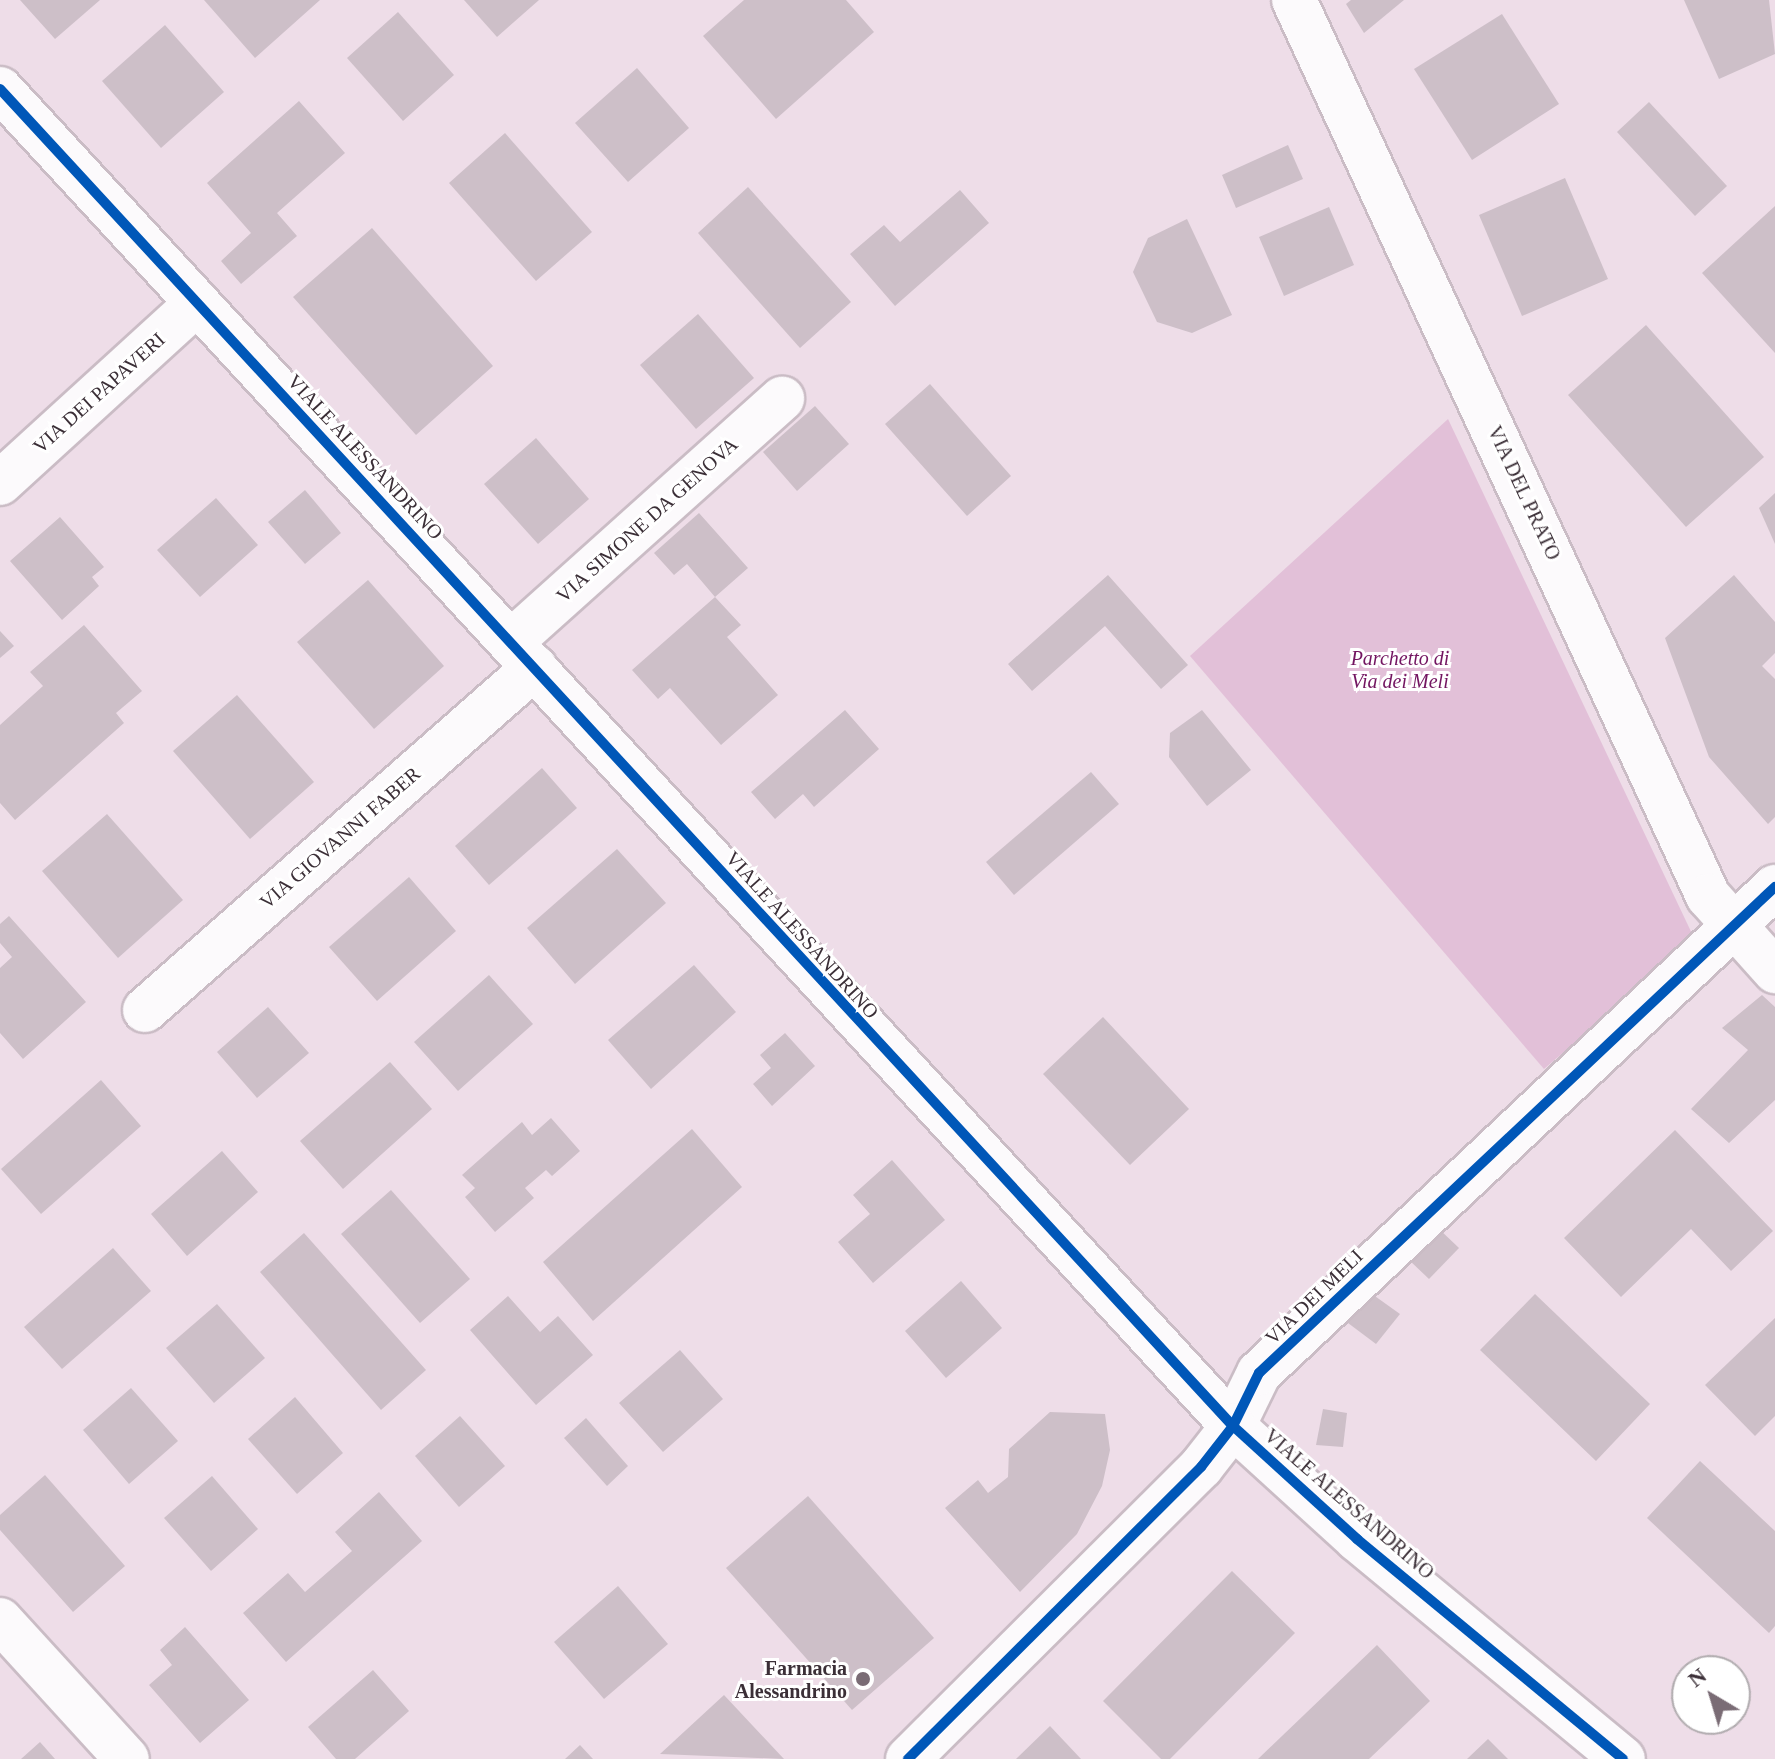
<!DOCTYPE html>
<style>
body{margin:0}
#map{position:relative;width:1775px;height:1759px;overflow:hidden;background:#eedde8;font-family:Georgia,serif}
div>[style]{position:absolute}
.green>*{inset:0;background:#e2c0d8}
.building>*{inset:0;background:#cdbfc8}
.roads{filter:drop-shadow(2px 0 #cabcc5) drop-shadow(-2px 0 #cabcc5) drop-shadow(0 2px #cabcc5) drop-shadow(0 -2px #cabcc5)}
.street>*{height:44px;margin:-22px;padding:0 22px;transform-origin:22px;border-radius:22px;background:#fcfafc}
.secondary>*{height:44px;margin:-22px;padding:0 22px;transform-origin:22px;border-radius:22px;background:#fcfafc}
.cycleway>*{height:10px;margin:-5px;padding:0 5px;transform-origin:5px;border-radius:5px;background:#0057b8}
.dots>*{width:22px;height:22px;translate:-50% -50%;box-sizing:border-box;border:4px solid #fff;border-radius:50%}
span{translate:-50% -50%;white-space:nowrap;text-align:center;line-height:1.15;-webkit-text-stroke:6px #fff;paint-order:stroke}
.street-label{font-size:20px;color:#3b2f37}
.park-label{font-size:20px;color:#731561;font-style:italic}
.poi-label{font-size:20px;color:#3b2f37;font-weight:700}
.right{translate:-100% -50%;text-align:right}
.north{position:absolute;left:1671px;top:1655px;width:80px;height:80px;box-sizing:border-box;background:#fff;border:2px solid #b1acaf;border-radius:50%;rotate:322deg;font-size:22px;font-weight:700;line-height:32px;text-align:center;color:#3b2f37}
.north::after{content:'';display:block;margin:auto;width:28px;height:36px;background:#7a6c75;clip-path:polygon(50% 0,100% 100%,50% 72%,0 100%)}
</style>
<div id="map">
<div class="green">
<div style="clip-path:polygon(1448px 419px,1695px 940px,1544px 1069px,1190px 656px)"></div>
</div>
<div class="building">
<div style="clip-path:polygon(20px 0,100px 0,55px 39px)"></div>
<div style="clip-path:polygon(204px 0,320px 0,255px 58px)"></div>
<div style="clip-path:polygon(464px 0,539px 0,497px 37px)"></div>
<div style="clip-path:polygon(744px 0,846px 0,874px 32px,776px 119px,703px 36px)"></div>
<div style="clip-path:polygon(1351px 0,1404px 0,1364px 33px,1346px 4px)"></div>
<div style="clip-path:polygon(1684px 0,1769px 0,1775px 54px,1719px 79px)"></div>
<div style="clip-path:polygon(398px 12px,454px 75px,403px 121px,347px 58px)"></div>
<div style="clip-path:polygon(1502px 14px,1559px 104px,1472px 160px,1414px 69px)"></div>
<div style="clip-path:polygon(165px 25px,224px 92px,161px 148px,102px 81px)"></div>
<div style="clip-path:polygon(637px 68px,689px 128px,628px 182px,575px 123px)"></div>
<div style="clip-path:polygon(299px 101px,345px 153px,277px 213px,297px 236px,241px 284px,221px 261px,251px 233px,207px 183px)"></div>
<div style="clip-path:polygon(1649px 102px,1727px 186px,1695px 216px,1617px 132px)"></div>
<div style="clip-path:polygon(505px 133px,592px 232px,536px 281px,449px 183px)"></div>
<div style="clip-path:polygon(1288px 145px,1303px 179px,1236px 208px,1222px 175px)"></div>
<div style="clip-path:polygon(1565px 178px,1608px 279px,1522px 316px,1479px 215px)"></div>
<div style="clip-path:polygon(748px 187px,851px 302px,800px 348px,698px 233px)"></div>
<div style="clip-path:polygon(960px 190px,989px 223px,895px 306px,850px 254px,884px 225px,900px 242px)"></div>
<div style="clip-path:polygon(1775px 206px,1775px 353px,1702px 273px)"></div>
<div style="clip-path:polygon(1329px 207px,1354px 265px,1284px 296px,1259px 237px)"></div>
<div style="clip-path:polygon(1187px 219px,1232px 315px,1192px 333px,1157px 322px,1133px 272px,1148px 238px)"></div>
<div style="clip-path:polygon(372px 228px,493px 366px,416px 435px,293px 297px)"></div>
<div style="clip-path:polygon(698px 314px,754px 378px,696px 429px,640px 365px)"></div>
<div style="clip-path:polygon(1646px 325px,1764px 457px,1686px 527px,1568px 395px)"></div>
<div style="clip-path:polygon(930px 384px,1011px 476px,967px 516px,885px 424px)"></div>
<div style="clip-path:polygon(815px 406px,849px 444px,797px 491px,763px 452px)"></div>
<div style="clip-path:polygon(536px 438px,589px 499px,538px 544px,484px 484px)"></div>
<div style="clip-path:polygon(305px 490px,341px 533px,305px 564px,268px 522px)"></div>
<div style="clip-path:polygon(1775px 493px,1775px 544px,1759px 508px)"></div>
<div style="clip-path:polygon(216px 498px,258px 545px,200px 597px,157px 550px)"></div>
<div style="clip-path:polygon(699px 513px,748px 568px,715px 597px,687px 564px,674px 575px,654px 553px)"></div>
<div style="clip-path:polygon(60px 517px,104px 567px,92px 577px,99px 586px,62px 620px,10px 561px)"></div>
<div style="clip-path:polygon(1108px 575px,1188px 665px,1161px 689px,1105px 626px,1032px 691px,1008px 664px)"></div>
<div style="clip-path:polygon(1734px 575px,1775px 622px,1775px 653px,1762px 666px,1775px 679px,1775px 817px,1768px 824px,1709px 757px,1665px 638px)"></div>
<div style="clip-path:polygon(368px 580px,444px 666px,374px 729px,297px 642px)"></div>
<div style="clip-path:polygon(715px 597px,741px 625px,727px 637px,778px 695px,721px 745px,670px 688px,658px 699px,632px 670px)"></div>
<div style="clip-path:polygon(84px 625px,142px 691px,116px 713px,124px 723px,15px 820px,0 803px,0 725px,43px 686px,30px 672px)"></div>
<div style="clip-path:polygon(0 631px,14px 646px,0 658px)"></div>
<div style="clip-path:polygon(237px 695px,314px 782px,250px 839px,173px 751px)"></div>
<div style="clip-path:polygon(845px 710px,879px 749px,814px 807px,803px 794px,775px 819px,751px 792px)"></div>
<div style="clip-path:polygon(1202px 710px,1251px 770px,1207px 806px,1169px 757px,1170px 733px)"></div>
<div style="clip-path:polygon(542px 768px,577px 808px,489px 885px,455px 846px)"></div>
<div style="clip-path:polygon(1091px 772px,1119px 804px,1014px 895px,986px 862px)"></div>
<div style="clip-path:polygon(107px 814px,183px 900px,118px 958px,42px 871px)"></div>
<div style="clip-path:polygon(617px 849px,666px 903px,575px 984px,527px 928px)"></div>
<div style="clip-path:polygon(409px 877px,456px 931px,377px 1001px,329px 947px)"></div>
<div style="clip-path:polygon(9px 916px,86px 1002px,23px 1059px,0 1033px,0 968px,12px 957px,0 943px,0 924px)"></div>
<div style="clip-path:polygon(694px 965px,736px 1012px,651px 1089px,608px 1040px)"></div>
<div style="clip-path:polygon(489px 975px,533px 1024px,458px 1091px,414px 1042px)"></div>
<div style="clip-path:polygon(1762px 995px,1775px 1007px,1775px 1100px,1729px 1143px,1691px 1109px,1748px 1050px,1722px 1028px)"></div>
<div style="clip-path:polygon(268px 1007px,309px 1053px,257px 1098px,217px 1052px)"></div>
<div style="clip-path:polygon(1103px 1017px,1189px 1109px,1130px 1165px,1043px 1074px)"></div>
<div style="clip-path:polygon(785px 1033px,815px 1066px,772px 1106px,753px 1084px,771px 1068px,760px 1055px)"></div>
<div style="clip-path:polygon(390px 1062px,432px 1109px,343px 1189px,300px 1141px)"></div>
<div style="clip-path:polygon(101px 1080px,141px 1126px,41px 1214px,1px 1169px)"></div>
<div style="clip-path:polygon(551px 1118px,580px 1151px,552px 1176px,546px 1170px,525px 1188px,534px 1198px,495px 1232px,465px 1197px,475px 1188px,462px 1175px,522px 1122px,532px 1135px)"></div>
<div style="clip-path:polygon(692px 1129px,742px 1187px,593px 1321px,543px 1262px)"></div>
<div style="clip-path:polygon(1675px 1130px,1773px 1231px,1731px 1271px,1691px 1229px,1621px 1297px,1564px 1238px)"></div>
<div style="clip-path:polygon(222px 1151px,258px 1192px,187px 1256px,151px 1214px)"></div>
<div style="clip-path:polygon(892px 1160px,945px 1220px,873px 1283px,838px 1242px,870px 1214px,853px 1195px)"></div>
<div style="clip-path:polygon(391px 1190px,470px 1279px,420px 1323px,341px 1234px)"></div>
<div style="clip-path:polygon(1438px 1228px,1459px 1248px,1429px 1279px,1408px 1259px)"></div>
<div style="clip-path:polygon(304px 1233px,426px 1370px,381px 1410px,260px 1272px)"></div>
<div style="clip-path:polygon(113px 1248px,151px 1291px,62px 1369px,24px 1327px)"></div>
<div style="clip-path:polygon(961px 1281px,1002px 1328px,946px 1378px,905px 1331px)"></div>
<div style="clip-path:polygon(1372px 1294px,1400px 1314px,1376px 1344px,1348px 1323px)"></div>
<div style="clip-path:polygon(1535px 1294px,1650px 1404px,1596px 1461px,1480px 1350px)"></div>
<div style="clip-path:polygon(508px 1296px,540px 1332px,558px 1316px,593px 1355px,536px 1405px,470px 1330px)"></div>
<div style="clip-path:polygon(217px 1304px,265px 1358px,214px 1403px,166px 1348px)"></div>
<div style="clip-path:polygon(1775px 1318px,1775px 1416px,1755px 1436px,1705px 1385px)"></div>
<div style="clip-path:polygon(680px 1350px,723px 1399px,663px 1452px,619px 1403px)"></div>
<div style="clip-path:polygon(131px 1388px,178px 1441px,129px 1484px,83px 1430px)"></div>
<div style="clip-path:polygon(295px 1397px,343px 1453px,297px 1494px,248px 1439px)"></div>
<div style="clip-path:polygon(1323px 1409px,1347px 1413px,1343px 1447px,1316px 1445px)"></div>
<div style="clip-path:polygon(1050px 1412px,1105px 1414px,1110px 1450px,1102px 1486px,1077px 1534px,1020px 1592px,945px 1508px,978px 1480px,988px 1493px,1008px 1477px,1009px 1449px)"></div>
<div style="clip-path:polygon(460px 1416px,505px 1466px,459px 1507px,415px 1456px)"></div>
<div style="clip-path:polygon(586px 1418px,628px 1466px,607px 1486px,564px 1438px)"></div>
<div style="clip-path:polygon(1700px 1461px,1775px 1531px,1775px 1626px,1769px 1633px,1647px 1518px)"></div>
<div style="clip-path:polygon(45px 1475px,125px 1566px,73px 1612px,0 1530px,0 1515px)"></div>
<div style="clip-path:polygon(212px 1476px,258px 1529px,211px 1571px,164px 1518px)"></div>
<div style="clip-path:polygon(379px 1492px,422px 1541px,286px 1662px,243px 1613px,288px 1573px,305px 1592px,352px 1551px,335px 1532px)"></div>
<div style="clip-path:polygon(808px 1496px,934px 1638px,852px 1710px,726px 1568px)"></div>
<div style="clip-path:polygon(1232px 1571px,1295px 1633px,1170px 1759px,1161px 1759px,1103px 1701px)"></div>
<div style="clip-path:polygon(618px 1586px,668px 1644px,604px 1699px,554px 1642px)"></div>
<div style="clip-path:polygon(185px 1627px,249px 1700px,200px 1743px,149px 1685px,172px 1665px,160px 1650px)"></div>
<div style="clip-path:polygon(1377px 1645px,1430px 1701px,1369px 1759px,1258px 1759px)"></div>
<div style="clip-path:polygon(373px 1670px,409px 1711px,355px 1759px,336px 1759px,308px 1727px)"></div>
<div style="clip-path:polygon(724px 1695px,784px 1759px,660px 1754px)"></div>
<div style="clip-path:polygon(1050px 1726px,1081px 1759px,1016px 1759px)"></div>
<div style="clip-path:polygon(1488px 1739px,1508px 1759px,1467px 1759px)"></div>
<div style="clip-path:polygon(40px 1742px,55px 1759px,21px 1759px)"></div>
<div style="clip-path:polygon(580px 1745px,593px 1759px,565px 1759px)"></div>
</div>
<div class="roads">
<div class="street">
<div style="left:1294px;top:0;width:987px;rotate:65.2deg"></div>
<div style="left:1708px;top:896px;width:101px;rotate:48.2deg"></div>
<div style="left:0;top:483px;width:267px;rotate:-42.4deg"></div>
<div style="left:512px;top:641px;width:363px;rotate:-41.9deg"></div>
<div style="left:145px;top:1010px;width:519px;rotate:-41.33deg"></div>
<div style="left:1233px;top:1426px;width:59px;rotate:-63.9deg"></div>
<div style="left:1259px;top:1373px;width:709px;rotate:-43.29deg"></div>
<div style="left:0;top:1620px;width:188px;rotate:47.6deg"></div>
</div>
<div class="secondary">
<div style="left:0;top:89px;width:1819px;rotate:47.32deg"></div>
<div style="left:1233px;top:1426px;width:168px;rotate:42.3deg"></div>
<div style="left:1357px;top:1539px;width:345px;rotate:39.6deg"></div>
<div style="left:908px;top:1759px;width:414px;rotate:-44.9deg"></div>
<div style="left:1201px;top:1467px;width:52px;rotate:-52deg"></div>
</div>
</div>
<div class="cycleway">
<div style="left:0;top:89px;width:1819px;rotate:47.32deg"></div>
<div style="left:1233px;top:1426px;width:168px;rotate:42.3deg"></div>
<div style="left:1357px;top:1539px;width:345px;rotate:39.6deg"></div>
<div style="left:908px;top:1759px;width:414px;rotate:-44.9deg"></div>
<div style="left:1201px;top:1467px;width:52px;rotate:-52deg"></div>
<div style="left:1233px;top:1426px;width:59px;rotate:-63.9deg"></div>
<div style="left:1259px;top:1373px;width:709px;rotate:-43.29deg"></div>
</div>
<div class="dots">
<div style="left:863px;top:1679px;background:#7a6c75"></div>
</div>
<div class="street-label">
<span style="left:99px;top:393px;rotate:-42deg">VIA DEI PAPAVERI</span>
<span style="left:365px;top:457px;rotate:47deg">VIALE ALESSANDRINO</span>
<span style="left:1524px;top:493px;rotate:65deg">VIA DEL PRATO</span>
<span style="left:647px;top:520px;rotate:-42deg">VIA SIMONE DA GENOVA</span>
<span style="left:340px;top:838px;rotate:-41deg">VIA GIOVANNI FABER</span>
<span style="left:802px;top:935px;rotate:48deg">VIALE ALESSANDRINO</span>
<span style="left:1314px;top:1297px;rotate:-44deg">VIA DEI MELI</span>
<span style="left:1349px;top:1504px;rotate:41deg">VIALE ALESSANDRINO</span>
</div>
<div class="park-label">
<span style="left:1400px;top:670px">Parchetto di<br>Via dei Meli</span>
</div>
<div class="poi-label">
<span class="right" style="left:847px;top:1680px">Farmacia<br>Alessandrino</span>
</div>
<div class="north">N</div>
</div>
